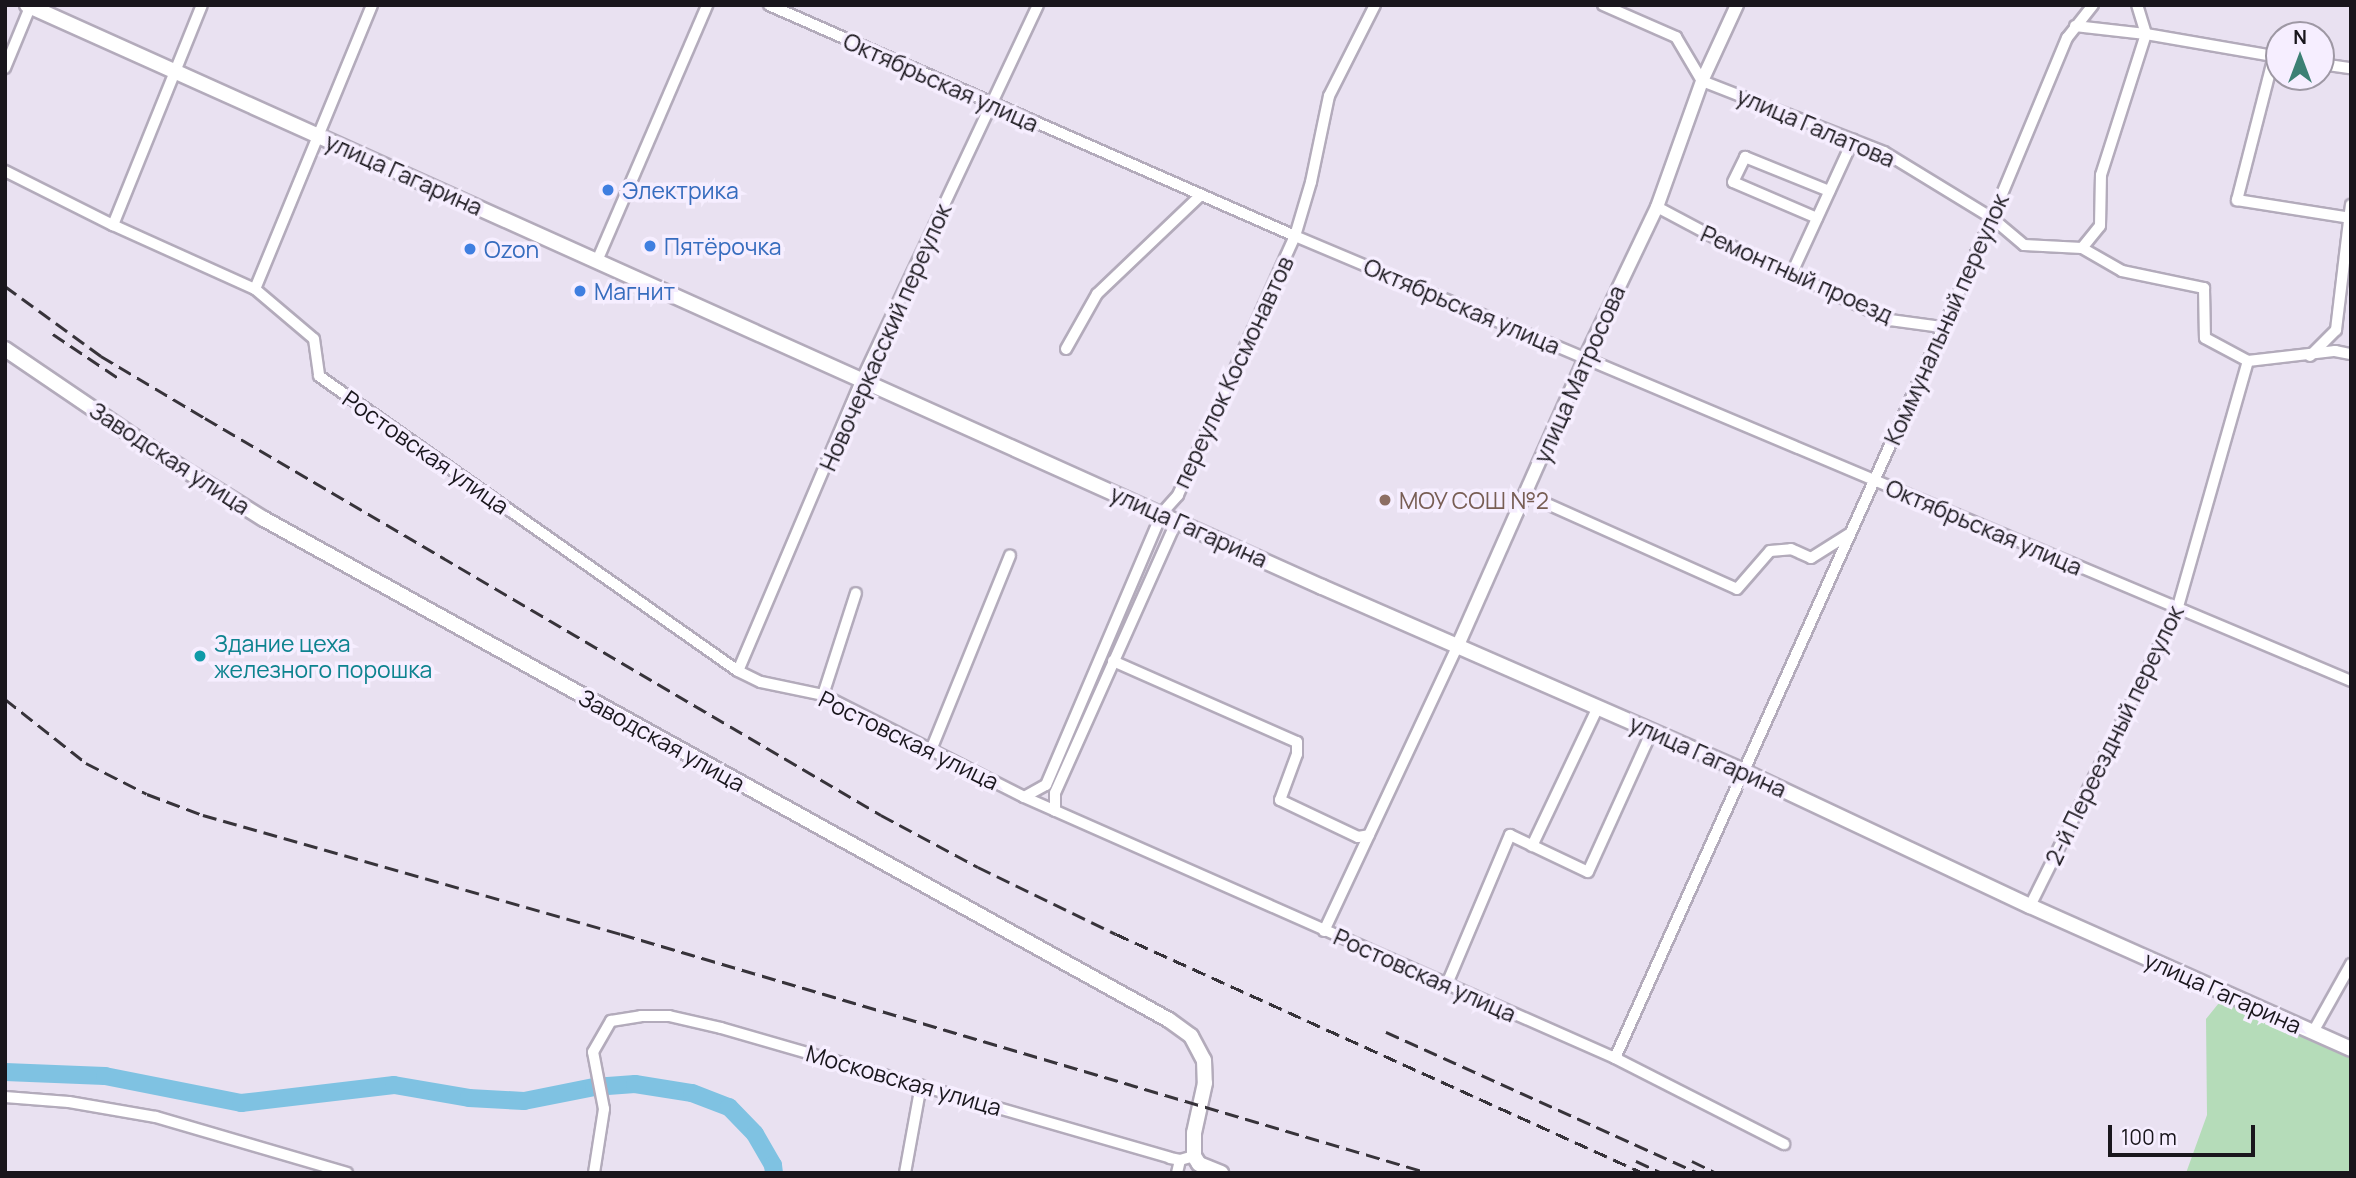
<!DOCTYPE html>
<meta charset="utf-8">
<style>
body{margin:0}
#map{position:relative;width:2356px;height:1178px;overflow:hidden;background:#e9e1f1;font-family:Manrope,sans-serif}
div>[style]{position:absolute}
.green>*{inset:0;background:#b5dcb9}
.river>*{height:18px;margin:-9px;padding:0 9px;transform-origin:9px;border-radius:9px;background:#7fc2e2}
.roads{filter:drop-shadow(2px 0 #b3abbb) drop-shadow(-2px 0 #b3abbb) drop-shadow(0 2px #b3abbb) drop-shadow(0 -2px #b3abbb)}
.minor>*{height:10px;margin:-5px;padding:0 5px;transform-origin:5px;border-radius:5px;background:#fff}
.tertiary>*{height:12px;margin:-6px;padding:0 6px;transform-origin:6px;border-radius:6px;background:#fff}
.secondary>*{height:14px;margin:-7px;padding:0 7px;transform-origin:7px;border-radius:7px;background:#fff}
.rail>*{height:2.5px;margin-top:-1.25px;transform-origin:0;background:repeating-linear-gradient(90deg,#37333a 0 14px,transparent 0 21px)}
.dots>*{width:19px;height:19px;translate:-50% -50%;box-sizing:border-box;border:4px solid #f6eeff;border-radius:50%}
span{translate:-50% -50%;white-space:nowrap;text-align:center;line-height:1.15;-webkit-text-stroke:7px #f6eeff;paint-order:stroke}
.street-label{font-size:23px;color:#19161c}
.shop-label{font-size:23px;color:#366cbe}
.left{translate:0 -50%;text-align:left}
.education-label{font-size:23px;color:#785e54}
.culture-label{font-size:23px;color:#0d838f}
.frame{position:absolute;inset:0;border:7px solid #19161c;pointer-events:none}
.north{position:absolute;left:2265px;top:21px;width:70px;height:70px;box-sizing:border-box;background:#f6eeff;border:2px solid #9e98a4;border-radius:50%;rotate:0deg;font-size:19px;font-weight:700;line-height:28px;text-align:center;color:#19161c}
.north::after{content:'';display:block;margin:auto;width:24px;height:32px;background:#3c8074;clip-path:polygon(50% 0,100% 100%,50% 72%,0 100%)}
.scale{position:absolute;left:2108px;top:1125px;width:147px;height:32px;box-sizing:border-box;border:4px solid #19161c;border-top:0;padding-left:9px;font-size:21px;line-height:24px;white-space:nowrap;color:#19161c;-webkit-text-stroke:5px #f6eeff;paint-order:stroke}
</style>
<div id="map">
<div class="green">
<div style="clip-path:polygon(2231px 988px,2351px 1041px,2351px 1173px,2186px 1173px,2207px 1115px,2206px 1019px)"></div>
</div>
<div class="river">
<div style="left:5px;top:1072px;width:100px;rotate:2.3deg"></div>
<div style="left:105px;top:1076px;width:139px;rotate:11.2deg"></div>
<div style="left:241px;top:1103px;width:154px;rotate:-6.7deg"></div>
<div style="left:394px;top:1085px;width:76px;rotate:9.8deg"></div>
<div style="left:469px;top:1098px;width:55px;rotate:3.1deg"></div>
<div style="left:524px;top:1101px;width:71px;rotate:-11.3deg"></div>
<div style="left:594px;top:1087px;width:41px;rotate:-4.2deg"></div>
<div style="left:635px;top:1084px;width:58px;rotate:9deg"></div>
<div style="left:692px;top:1093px;width:40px;rotate:21deg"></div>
<div style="left:729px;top:1107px;width:37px;rotate:46deg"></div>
<div style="left:755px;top:1134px;width:36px;rotate:60deg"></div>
<div style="left:773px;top:1165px;width:8px;rotate:83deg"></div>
</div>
<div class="roads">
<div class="minor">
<div style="left:769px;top:5px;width:574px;rotate:23.71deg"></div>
<div style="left:1295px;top:236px;width:1146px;rotate:22.85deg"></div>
<div style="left:1603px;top:5px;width:80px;rotate:23.7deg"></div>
<div style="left:1676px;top:37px;width:51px;rotate:59.4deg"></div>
<div style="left:1702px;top:81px;width:195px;rotate:21.3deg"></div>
<div style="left:1884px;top:152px;width:127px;rotate:31.4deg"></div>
<div style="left:1992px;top:218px;width:42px;rotate:40.2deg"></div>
<div style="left:2024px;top:245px;width:58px;rotate:3deg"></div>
<div style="left:2082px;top:248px;width:46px;rotate:29.9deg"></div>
<div style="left:2122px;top:271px;width:84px;rotate:11.7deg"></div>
<div style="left:2204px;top:288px;width:50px;rotate:88.9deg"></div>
<div style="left:2205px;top:338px;width:49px;rotate:28.1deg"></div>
<div style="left:2248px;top:361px;width:88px;rotate:-6.6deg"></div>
<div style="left:2335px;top:351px;width:16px;rotate:11deg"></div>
<div style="left:2075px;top:26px;width:71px;rotate:6.4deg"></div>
<div style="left:2146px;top:34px;width:135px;rotate:9.8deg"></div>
<div style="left:2274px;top:56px;width:149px;rotate:104.4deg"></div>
<div style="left:2237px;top:200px;width:115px;rotate:9deg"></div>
<div style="left:2321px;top:64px;width:30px;rotate:8deg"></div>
<div style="left:5px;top:68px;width:68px;rotate:-67.6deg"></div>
<div style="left:5px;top:171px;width:121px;rotate:26.6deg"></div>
<div style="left:113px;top:225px;width:156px;rotate:24.3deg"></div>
<div style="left:255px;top:289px;width:77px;rotate:40.3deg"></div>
<div style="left:314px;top:339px;width:37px;rotate:82deg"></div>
<div style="left:319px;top:376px;width:512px;rotate:35.15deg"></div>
<div style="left:738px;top:671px;width:25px;rotate:26deg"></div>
<div style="left:761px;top:682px;width:63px;rotate:11.8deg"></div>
<div style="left:823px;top:695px;width:225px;rotate:26.9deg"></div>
<div style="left:1024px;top:797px;width:646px;rotate:23.83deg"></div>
<div style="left:1615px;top:1058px;width:190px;rotate:27deg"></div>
<div style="left:1657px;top:207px;width:72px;rotate:28deg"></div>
<div style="left:1721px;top:241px;width:187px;rotate:25.1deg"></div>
<div style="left:1890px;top:320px;width:52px;rotate:7.7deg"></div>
<div style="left:1817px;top:218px;width:91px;rotate:-156.8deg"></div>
<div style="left:1733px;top:182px;width:28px;rotate:-64deg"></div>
<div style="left:1745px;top:157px;width:91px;rotate:22deg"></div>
<div style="left:113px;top:225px;width:237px;rotate:-68deg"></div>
<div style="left:2082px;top:248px;width:28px;rotate:-51deg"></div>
<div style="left:2100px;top:226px;width:51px;rotate:-88.9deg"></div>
<div style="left:2101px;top:175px;width:148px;rotate:-72.3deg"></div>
<div style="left:2146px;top:34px;width:30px;rotate:-107deg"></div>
<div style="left:597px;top:261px;width:279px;rotate:-66.7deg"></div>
<div style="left:1791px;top:275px;width:149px;rotate:-65.3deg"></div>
<div style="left:255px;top:289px;width:307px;rotate:-67.6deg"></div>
<div style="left:1066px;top:349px;width:63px;rotate:-60.6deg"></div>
<div style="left:1097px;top:294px;width:144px;rotate:-43.6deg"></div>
<div style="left:2310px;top:356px;width:37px;rotate:-45deg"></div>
<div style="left:2336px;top:330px;width:126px;rotate:-83.2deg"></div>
<div style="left:1525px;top:494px;width:232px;rotate:24.1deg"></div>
<div style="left:1737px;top:589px;width:50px;rotate:-49deg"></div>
<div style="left:1770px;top:551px;width:21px;rotate:-5deg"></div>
<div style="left:1791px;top:549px;width:22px;rotate:24deg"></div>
<div style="left:1811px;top:558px;width:45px;rotate:-32.3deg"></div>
<div style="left:1113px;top:661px;width:201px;rotate:23.8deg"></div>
<div style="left:1297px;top:742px;width:12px;rotate:90deg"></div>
<div style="left:1297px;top:754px;width:49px;rotate:110.3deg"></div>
<div style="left:1280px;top:800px;width:86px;rotate:25.4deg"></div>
<div style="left:1358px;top:837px;width:11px;rotate:-10deg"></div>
<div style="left:738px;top:671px;width:317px;rotate:-67deg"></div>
<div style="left:862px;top:379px;width:413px;rotate:-64.8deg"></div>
<div style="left:823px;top:695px;width:107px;rotate:-72.1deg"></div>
<div style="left:931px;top:750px;width:210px;rotate:-67.9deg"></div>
<div style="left:1024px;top:797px;width:25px;rotate:-29deg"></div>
<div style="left:1046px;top:785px;width:296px;rotate:-66.9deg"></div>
<div style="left:1162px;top:513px;width:24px;rotate:-48deg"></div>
<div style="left:1178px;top:495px;width:284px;rotate:-65.7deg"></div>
<div style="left:1295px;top:236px;width:56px;rotate:-73.5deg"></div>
<div style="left:1311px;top:182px;width:88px;rotate:-78.2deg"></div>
<div style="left:1329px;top:96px;width:102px;rotate:-63.2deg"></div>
<div style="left:1055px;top:811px;width:18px;rotate:-90deg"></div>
<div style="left:1055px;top:793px;width:299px;rotate:-65.9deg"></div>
<div style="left:1532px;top:846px;width:154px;rotate:-64.6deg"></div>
<div style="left:2030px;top:906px;width:330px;rotate:-63.6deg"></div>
<div style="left:2177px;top:610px;width:259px;rotate:-74.1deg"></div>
<div style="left:1324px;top:931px;width:316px;rotate:-64.9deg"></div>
<div style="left:1447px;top:984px;width:162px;rotate:-67.1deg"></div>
<div style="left:1510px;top:835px;width:86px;rotate:25.4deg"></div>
<div style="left:1588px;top:872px;width:155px;rotate:-65.6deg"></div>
<div style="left:2313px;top:1032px;width:78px;rotate:-60.8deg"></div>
<div style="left:1615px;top:1058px;width:921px;rotate:-65.83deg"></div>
<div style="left:1992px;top:218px;width:195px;rotate:-67.4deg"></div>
<div style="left:2067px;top:38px;width:42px;rotate:-51.8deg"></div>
<div style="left:5px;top:1097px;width:64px;rotate:4.5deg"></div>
<div style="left:69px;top:1102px;width:88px;rotate:9.8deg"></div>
<div style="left:156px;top:1117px;width:199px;rotate:16.3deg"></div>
<div style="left:594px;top:1173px;width:65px;rotate:-81.1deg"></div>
<div style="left:604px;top:1109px;width:58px;rotate:-100.9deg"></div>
<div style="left:593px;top:1052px;width:36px;rotate:-60deg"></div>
<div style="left:611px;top:1021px;width:30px;rotate:-9deg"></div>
<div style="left:641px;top:1016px;width:28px"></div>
<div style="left:669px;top:1016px;width:53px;rotate:13deg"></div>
<div style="left:721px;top:1028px;width:467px;rotate:16.1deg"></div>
<div style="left:1170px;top:1158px;width:10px;rotate:11deg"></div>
<div style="left:1180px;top:1160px;width:15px;rotate:-16deg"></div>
<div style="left:905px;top:1173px;width:89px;rotate:-79.7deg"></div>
<div style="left:1177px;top:1173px;width:13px;rotate:-77deg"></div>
</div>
<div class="tertiary">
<div style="left:1458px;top:645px;width:314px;rotate:-66.1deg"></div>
<div style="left:1585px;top:358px;width:167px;rotate:-64.5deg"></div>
<div style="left:1657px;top:207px;width:134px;rotate:-70.3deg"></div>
<div style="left:1702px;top:81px;width:84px;rotate:-65.3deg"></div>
</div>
<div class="secondary">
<div style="left:27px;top:5px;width:1420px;rotate:24.2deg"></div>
<div style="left:1322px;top:587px;width:462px;rotate:23.6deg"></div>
<div style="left:1745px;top:772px;width:315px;rotate:25.2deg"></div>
<div style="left:2030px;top:906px;width:351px;rotate:24deg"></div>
<div style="left:5px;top:349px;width:189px;rotate:34.2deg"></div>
<div style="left:161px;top:455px;width:121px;rotate:31.9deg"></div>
<div style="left:264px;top:519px;width:1034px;rotate:28.97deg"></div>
<div style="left:1169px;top:1020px;width:27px;rotate:36deg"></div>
<div style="left:1191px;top:1036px;width:27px;rotate:62deg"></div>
<div style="left:1204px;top:1060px;width:23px;rotate:88deg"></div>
<div style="left:1205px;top:1083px;width:51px;rotate:102.4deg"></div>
<div style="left:1194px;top:1133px;width:23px;rotate:90deg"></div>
<div style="left:1194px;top:1156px;width:9px;rotate:58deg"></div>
<div style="left:1199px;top:1164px;width:24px;rotate:22deg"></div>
</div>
</div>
<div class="rail">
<div style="left:5px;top:286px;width:119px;rotate:36.1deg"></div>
<div style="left:101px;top:356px;width:121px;rotate:30.8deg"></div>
<div style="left:205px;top:418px;width:784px;rotate:30.42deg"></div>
<div style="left:881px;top:815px;width:110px;rotate:28.2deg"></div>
<div style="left:978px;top:867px;width:153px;rotate:25.9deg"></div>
<div style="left:1116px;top:934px;width:579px;rotate:24.39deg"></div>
<div style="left:53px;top:334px;width:81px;rotate:33.9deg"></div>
<div style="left:5px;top:699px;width:103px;rotate:38.3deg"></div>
<div style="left:86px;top:763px;width:68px;rotate:26.9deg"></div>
<div style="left:147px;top:794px;width:60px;rotate:20.6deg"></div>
<div style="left:203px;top:815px;width:435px;rotate:15.9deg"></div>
<div style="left:621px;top:934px;width:843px;rotate:16.48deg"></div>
<div style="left:1386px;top:1032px;width:343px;rotate:24.3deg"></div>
<div style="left:1636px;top:1161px;width:29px;rotate:25deg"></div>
<div style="left:1692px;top:1161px;width:28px;rotate:26deg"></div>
</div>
<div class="dots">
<div style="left:608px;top:190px;background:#3f7fe0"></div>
<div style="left:650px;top:246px;background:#3f7fe0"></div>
<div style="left:470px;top:249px;background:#3f7fe0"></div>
<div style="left:580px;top:291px;background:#3f7fe0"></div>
<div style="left:1385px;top:500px;background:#8d6e63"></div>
<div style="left:200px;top:656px;background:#0f9aa8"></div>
</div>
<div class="street-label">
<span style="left:941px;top:82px;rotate:24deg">Октябрьская улица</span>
<span style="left:1816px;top:127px;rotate:23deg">улица Галатова</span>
<span style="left:404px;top:174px;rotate:24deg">улица Гагарина</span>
<span style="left:1797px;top:274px;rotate:24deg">Ремонтный проезд</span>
<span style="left:1462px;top:306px;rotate:23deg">Октябрьская улица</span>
<span style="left:1946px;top:319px;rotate:-66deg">Коммунальный переулок</span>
<span style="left:885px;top:337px;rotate:-66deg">Новочеркасский переулок</span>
<span style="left:1233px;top:372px;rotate:-65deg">переулок Космонавтов</span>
<span style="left:1579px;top:374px;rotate:-66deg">улица Матросова</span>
<span style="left:426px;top:452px;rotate:35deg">Ростовская улица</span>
<span style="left:170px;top:458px;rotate:33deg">Заводская улица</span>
<span style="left:1189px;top:526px;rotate:24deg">улица Гагарина</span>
<span style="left:1984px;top:527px;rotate:23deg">Октябрьская улица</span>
<span style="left:2114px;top:735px;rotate:-64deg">2-й Переездный переулок</span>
<span style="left:662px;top:740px;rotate:29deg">Заводская улица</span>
<span style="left:909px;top:740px;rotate:26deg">Ростовская улица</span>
<span style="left:1708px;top:756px;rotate:24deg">улица Гагарина</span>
<span style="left:1425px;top:975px;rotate:24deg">Ростовская улица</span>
<span style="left:2223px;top:992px;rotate:24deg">улица Гагарина</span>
<span style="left:904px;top:1080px;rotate:16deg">Московская улица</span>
</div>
<div class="shop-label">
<span class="left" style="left:622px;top:190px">Электрика</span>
<span class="left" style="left:664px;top:246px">Пятёрочка</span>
<span class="left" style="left:484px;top:249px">Ozon</span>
<span class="left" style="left:594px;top:291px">Магнит</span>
</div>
<div class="education-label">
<span class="left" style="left:1399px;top:500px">МОУ СОШ №2</span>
</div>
<div class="culture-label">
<span class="left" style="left:214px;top:656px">Здание цеха<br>железного порошка</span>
</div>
<div class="frame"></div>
<div class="north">N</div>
<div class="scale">100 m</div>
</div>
